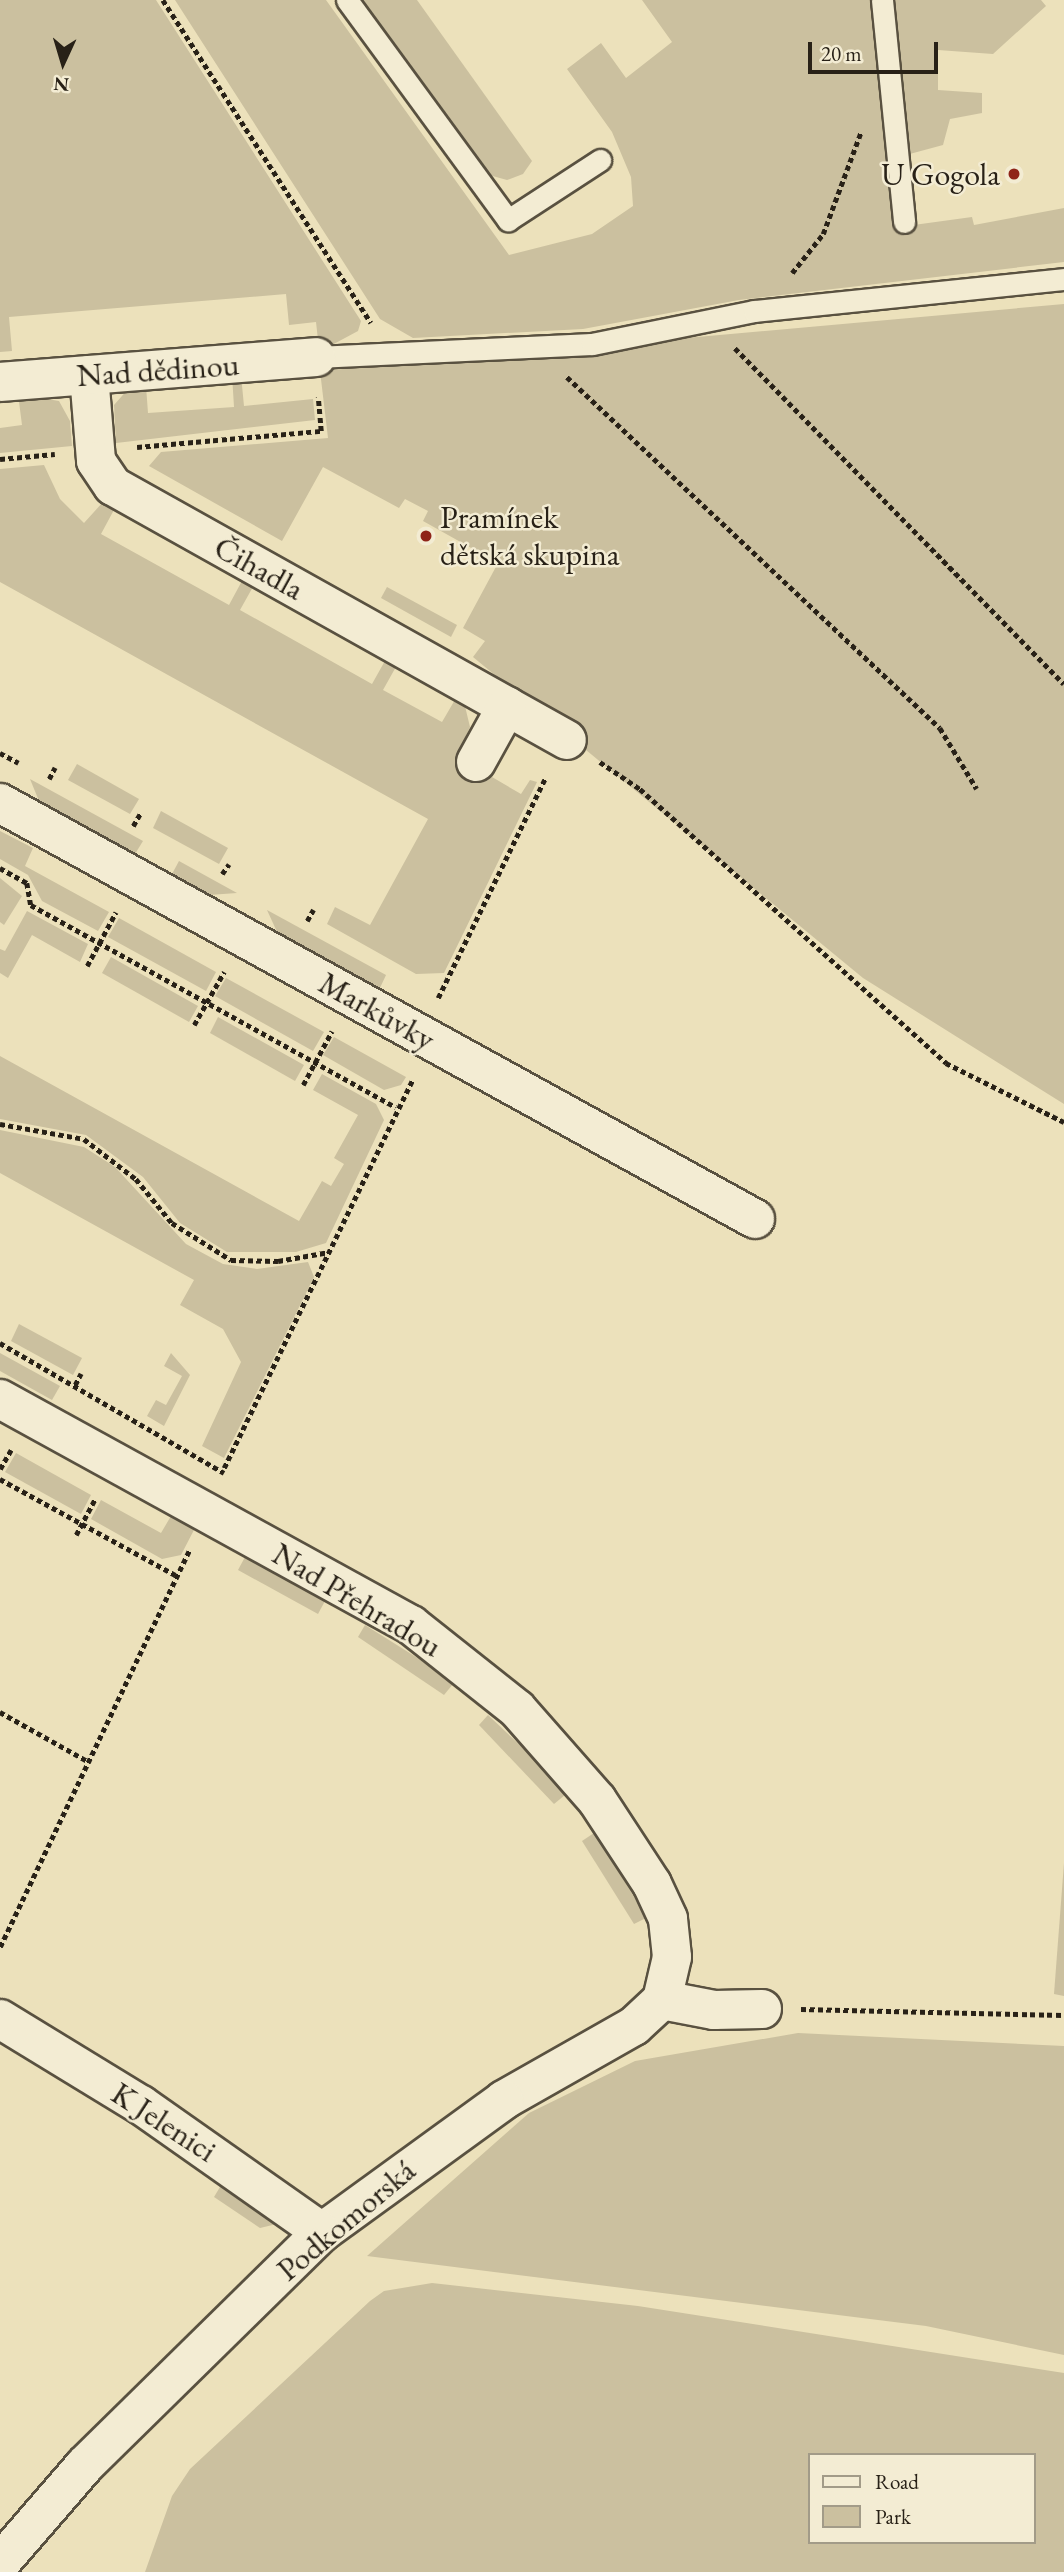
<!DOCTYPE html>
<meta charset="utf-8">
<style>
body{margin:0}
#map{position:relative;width:1064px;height:2572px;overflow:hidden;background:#ece1bb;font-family:"EB Garamond",serif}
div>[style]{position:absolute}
.green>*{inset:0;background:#cbc09f}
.path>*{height:4.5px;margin-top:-2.25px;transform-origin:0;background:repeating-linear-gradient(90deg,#282117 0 5px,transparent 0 8.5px)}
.roads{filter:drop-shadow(2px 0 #595140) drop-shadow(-2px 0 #595140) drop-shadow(0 2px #595140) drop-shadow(0 -2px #595140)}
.service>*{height:21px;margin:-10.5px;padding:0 10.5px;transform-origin:10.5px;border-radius:10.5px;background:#f3ecd3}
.minor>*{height:38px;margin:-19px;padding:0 19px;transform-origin:19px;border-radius:19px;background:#f3ecd3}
.dots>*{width:19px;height:19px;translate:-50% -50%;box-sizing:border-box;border:4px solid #f3ecd3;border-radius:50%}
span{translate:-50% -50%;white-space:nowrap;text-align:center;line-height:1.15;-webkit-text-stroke:5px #f3ecd3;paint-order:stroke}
.poi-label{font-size:32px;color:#282117}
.right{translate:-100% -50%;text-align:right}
.left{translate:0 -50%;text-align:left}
.street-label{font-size:32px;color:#282117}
.legend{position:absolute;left:808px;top:2453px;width:228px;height:91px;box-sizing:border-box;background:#f3ecd3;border:2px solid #a29b88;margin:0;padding:9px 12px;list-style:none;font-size:21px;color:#282117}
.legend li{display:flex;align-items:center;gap:14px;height:35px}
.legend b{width:35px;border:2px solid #a29b88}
.north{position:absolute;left:28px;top:28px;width:70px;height:70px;-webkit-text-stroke:5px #f3ecd3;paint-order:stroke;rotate:184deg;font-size:19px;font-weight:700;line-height:28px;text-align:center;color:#282117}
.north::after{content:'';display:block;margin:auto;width:24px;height:32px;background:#282117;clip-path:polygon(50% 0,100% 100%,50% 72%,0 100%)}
.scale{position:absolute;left:808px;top:42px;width:130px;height:32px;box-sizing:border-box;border:4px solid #282117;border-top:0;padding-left:9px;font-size:21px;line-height:24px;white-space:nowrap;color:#282117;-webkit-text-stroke:5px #f3ecd3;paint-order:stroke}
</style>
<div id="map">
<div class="green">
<div style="clip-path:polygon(0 0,156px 0,361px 321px,358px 331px,330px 346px,318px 340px,316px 322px,289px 325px,286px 294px,9px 317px,12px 351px,0 352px)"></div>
<div style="clip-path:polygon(175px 0,326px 0,509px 255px,592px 234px,633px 206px,631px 177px,612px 132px,567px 69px,601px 43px,626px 78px,672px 42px,642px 0,872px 0,899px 227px,972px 217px,974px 225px,1064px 208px,1064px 262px,739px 300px,583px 329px,413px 338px,380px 319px)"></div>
<div style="clip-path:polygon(360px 0,417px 0,532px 161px,523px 174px,507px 180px,489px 175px)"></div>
<div style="clip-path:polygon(889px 0,1041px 0,1046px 6px,993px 54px,938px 50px,938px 90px,982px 93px,982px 113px,950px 119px,943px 145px,906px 155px)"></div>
<div style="clip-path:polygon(1064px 304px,1064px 1104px,863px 978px,473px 657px,485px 641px,463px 628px,498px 563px,423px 521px,428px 511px,405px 499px,399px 508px,323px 467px,282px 541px,149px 466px,161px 452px,328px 438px,320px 371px)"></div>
<div style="clip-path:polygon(232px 375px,241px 375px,244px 406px,313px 399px,315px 420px,116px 443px,114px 405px,129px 388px,146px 386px,148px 413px,234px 407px)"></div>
<div style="clip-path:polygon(18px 394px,59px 401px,70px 421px,72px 446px,0 453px,0 428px,22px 425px)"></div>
<div style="clip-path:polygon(44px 465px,60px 499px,84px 523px,103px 502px,115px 508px,101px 534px,229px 605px,243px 579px,254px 585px,240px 610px,372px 684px,386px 659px,397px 665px,383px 690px,442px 722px,456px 698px,464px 702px,470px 727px,457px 756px,486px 773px,492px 764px,497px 767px,492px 777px,521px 794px,530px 780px,537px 782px,444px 973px,416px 974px,327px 924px,335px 907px,370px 925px,428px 819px,0 582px,0 469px)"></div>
<div style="clip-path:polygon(387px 587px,457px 625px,451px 637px,381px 598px)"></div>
<div style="clip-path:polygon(77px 764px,139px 799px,130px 814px,68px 780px)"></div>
<div style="clip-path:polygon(30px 779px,143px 841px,135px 854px,39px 801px)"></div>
<div style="clip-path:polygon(161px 811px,228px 848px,219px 864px,153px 828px)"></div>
<div style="clip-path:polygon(0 831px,33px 848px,25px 866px,109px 912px,98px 931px,42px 901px,28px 875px,0 859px)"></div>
<div style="clip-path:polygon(179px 861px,237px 893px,209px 895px,172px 874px)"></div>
<div style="clip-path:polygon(0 878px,22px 896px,4px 925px,0 922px)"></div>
<div style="clip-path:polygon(267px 910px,386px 975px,379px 990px,278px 934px)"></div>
<div style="clip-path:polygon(27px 911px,88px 944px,80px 962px,32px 935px,8px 978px,0 973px,0 949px,5px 951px)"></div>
<div style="clip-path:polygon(119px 918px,216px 972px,206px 991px,108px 937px)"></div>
<div style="clip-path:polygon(111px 957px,198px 1006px,189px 1022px,102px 973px)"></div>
<div style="clip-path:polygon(226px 978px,324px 1032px,313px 1051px,215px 996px)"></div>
<div style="clip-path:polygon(218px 1017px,304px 1065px,295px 1081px,210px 1033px)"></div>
<div style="clip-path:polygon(334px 1037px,406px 1077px,401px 1085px,384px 1090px,323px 1055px)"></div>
<div style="clip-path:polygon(0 1056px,299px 1221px,322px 1181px,331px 1186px,344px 1164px,334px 1158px,358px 1115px,313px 1090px,322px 1074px,376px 1104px,384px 1120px,326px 1243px,296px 1252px,227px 1252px,180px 1223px,143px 1177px,86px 1135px,0 1119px)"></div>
<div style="clip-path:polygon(0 1130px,84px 1147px,115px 1167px,186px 1244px,223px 1264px,257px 1269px,308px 1262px,314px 1277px,224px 1458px,202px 1446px,241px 1362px,223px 1329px,180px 1305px,194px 1280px,0 1173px)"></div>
<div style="clip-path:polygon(19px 1324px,82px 1358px,73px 1375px,11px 1341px)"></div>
<div style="clip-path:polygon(0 1353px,60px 1386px,52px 1400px,0 1371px)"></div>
<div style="clip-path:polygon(171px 1353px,190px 1375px,164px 1426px,147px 1416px,156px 1400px,166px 1405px,182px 1376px,164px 1366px)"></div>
<div style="clip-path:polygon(16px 1453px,91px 1495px,81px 1514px,5px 1472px)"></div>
<div style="clip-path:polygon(101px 1500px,161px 1533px,171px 1516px,195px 1528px,181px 1555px,162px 1559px,91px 1519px)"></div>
<div style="clip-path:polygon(245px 1557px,325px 1601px,318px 1614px,238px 1570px)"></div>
<div style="clip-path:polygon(365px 1625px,416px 1657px,453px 1684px,444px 1695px,358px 1637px)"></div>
<div style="clip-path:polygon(488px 1715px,526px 1751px,565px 1795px,554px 1804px,479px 1725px)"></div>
<div style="clip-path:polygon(594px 1833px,638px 1903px,646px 1918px,634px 1924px,582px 1841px)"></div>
<div style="clip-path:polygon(1064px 1863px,1064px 1996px,1054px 1994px)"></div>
<div style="clip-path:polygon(798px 2033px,1064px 2046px,1064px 2355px,926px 2326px,367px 2256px,529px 2113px,635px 2061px)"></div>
<div style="clip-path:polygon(223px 2182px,281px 2223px,260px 2228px,214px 2197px)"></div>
<div style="clip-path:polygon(evenodd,432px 2283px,638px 2306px,1064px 2373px,1064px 2572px,145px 2572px,172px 2496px,190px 2469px,370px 2301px,384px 2291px,432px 2283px,810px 2455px,1034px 2455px,1034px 2542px,810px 2542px,810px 2455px)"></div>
</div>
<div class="path">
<div style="left:163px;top:0;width:384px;rotate:57.2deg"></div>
<div style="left:792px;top:273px;width:50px;rotate:-51.5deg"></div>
<div style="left:823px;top:234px;width:109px;rotate:-69.6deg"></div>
<div style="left:735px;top:348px;width:470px;rotate:45.6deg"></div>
<div style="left:567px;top:377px;width:512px;rotate:43.26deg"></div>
<div style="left:940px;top:728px;width:71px;rotate:58.8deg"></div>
<div style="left:137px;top:447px;width:185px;rotate:-5deg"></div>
<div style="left:321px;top:431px;width:34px;rotate:-95deg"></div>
<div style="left:0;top:459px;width:55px;rotate:-5.2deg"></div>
<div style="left:0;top:753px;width:21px;rotate:28deg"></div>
<div style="left:600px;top:762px;width:48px;rotate:34deg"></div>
<div style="left:640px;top:789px;width:411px;rotate:41.8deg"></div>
<div style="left:946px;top:1063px;width:132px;rotate:26.6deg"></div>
<div style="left:49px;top:779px;width:13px;rotate:-63deg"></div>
<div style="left:133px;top:826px;width:14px;rotate:-60deg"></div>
<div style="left:0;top:868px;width:31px;rotate:29deg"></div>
<div style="left:27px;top:883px;width:22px;rotate:80deg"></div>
<div style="left:31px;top:905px;width:417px;rotate:29deg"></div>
<div style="left:222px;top:874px;width:12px;rotate:-55deg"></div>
<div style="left:307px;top:921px;width:13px;rotate:-61deg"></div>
<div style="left:87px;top:966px;width:61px;rotate:-61.8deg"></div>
<div style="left:438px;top:998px;width:246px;rotate:-64deg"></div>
<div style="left:194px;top:1025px;width:61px;rotate:-60.5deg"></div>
<div style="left:303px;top:1085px;width:61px;rotate:-61.8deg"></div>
<div style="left:0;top:1124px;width:85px;rotate:10.1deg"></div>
<div style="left:84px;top:1139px;width:66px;rotate:37.6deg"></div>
<div style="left:136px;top:1179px;width:57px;rotate:50.7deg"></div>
<div style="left:172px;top:1223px;width:70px;rotate:32.1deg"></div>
<div style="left:231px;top:1260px;width:47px;rotate:1.2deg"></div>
<div style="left:278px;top:1261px;width:52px;rotate:-10deg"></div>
<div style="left:0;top:1343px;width:259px;rotate:30.1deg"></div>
<div style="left:75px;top:1385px;width:13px;rotate:-63deg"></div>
<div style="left:224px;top:1468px;width:433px;rotate:-64.1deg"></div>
<div style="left:0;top:1469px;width:22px;rotate:-60deg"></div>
<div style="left:0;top:1479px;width:200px;rotate:28.7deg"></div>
<div style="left:76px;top:1535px;width:41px;rotate:-62.2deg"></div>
<div style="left:0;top:1712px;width:102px;rotate:29.3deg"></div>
<div style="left:0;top:1947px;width:441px;rotate:-64.5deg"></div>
<div style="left:801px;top:2009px;width:263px;rotate:1.3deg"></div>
</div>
<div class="roads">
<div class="service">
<div style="left:347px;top:0;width:273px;rotate:53.8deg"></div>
<div style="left:508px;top:220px;width:110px;rotate:-33.1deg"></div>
<div style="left:882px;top:0;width:223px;rotate:84.3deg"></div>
<div style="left:316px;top:357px;width:276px;rotate:-2.7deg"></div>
<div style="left:592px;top:344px;width:165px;rotate:-11.5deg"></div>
<div style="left:754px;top:311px;width:312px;rotate:-5.9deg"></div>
</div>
<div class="minor">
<div style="left:89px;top:375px;width:86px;rotate:85.3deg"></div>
<div style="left:96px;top:461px;width:30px;rotate:56deg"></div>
<div style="left:113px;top:486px;width:520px;rotate:29.23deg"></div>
<div style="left:0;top:382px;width:317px;rotate:-4.5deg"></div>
<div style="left:476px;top:762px;width:64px;rotate:-61deg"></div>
<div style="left:0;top:803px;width:862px;rotate:28.85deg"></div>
<div style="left:0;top:1399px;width:469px;rotate:28.8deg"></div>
<div style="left:411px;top:1625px;width:135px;rotate:38.4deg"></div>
<div style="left:517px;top:1709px;width:121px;rotate:48.7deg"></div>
<div style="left:597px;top:1800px;width:100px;rotate:56.8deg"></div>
<div style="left:652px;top:1884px;width:38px;rotate:65deg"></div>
<div style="left:668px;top:1919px;width:38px;rotate:84deg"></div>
<div style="left:672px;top:1957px;width:44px;rotate:103.1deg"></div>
<div style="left:662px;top:2000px;width:38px;rotate:137deg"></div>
<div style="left:634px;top:2026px;width:150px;rotate:150.4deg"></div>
<div style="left:504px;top:2100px;width:225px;rotate:144deg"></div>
<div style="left:322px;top:2232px;width:332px;rotate:135.5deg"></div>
<div style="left:85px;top:2465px;width:130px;rotate:130.9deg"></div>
<div style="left:662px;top:2000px;width:53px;rotate:10.9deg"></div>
<div style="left:714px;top:2010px;width:48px;rotate:-1.2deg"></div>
<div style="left:0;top:2019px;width:165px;rotate:31.4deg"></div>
<div style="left:141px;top:2105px;width:221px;rotate:35.1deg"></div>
</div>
</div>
<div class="dots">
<div style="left:1014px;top:174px;background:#8f2418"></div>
<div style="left:426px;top:536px;background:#8f2418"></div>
</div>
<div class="poi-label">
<span class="right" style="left:1000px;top:174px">U Gogola</span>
<span class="left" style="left:440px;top:536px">Pramínek<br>dětská skupina</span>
</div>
<div class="street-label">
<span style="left:158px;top:370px;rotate:-4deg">Nad dědinou</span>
<span style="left:259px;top:568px;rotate:29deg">Čihadla</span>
<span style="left:377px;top:1011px;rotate:29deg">Markůvky</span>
<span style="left:357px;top:1600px;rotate:31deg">Nad Přehradou</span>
<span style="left:164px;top:2122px;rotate:33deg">K Jelenici</span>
<span style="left:346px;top:2220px;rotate:-40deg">Podkomorská</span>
</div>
<ul class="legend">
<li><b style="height:9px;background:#f3ecd3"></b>Road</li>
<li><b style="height:19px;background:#cbc09f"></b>Park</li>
</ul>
<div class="north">N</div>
<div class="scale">20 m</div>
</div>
